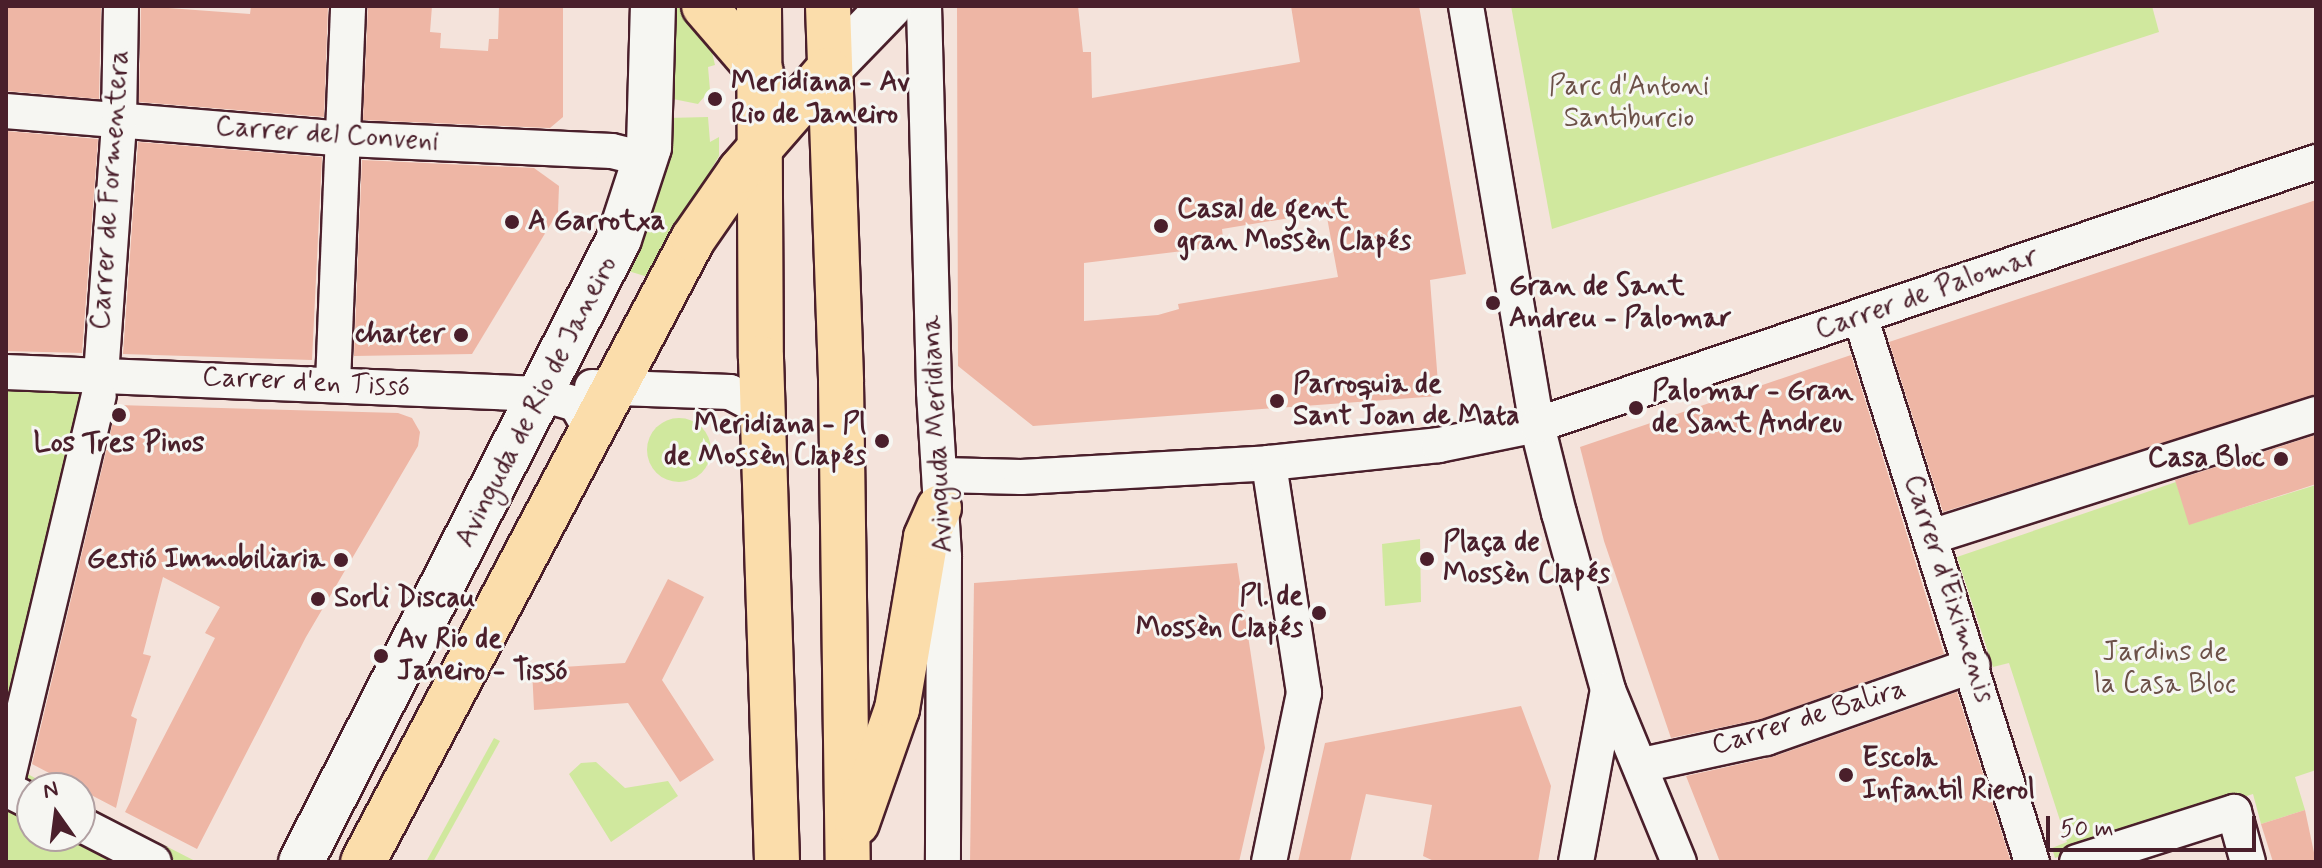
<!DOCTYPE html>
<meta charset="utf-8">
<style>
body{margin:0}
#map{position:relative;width:2322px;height:868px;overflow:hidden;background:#f4e3db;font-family:Mynerve,sans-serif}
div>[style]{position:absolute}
.green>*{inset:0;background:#d0e89e}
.round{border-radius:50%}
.building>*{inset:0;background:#eeb6a5}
.roads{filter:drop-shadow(2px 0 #4a1f2b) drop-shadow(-2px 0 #4a1f2b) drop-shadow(0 2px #4a1f2b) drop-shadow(0 -2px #4a1f2b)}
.street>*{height:34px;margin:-17px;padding:0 17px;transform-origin:17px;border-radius:17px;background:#f6f6f2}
.secondary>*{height:44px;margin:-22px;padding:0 22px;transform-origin:22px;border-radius:22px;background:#f6f6f2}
.primary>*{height:44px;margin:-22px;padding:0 22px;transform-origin:22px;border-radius:22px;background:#fbddab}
.dots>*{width:22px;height:22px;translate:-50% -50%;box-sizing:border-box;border:4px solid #f6f6f2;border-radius:50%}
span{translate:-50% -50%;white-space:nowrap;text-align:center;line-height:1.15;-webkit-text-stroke:6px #f6f6f2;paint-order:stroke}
.poi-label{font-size:28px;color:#4a1f2b;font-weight:700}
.left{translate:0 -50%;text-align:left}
.right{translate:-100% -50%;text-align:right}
.park-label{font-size:28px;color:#6c5148}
.street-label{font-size:28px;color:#4a1f2b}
.frame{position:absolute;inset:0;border:8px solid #4a1f2b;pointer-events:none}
.north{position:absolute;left:16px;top:772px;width:80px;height:80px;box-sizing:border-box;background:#f6f6f2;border:2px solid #b1a0a2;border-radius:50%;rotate:346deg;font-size:22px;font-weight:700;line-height:32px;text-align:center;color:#4a1f2b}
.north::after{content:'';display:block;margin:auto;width:28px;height:36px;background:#4a1f2b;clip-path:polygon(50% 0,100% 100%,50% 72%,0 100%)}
.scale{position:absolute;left:2046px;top:816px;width:210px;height:36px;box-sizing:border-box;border:4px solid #4a1f2b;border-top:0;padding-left:10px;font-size:24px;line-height:28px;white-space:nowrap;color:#4a1f2b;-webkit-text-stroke:6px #f6f6f2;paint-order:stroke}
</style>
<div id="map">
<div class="green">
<div style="clip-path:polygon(665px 6px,696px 6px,710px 44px,715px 65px,708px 67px,710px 90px,698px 104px,668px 98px)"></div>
<div style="clip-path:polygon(1511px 6px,2152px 6px,2159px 32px,1552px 229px)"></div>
<div style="clip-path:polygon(708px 117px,710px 142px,719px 137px,719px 156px,648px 277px,625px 270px,667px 118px)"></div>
<div style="clip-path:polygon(6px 387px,106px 392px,20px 770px,54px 788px,32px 788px,32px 836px,80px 836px,80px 802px,197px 862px,6px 862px)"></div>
<div class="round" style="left:647px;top:418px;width:64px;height:64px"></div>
<div style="clip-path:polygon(2176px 482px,2190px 524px,2316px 485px,2316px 770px,2295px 777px,2305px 810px,2261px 824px,2253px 794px,2055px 858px,2052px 848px,2067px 842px,2009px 663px,1993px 667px,1957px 557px)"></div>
<div style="clip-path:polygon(1420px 539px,1421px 602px,1385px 606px,1382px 544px)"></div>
<div style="clip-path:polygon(494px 738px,500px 741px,433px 862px,426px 862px)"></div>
<div style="clip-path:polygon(596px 762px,625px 788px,668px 781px,678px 796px,611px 842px,569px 774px,581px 763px)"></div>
</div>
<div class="building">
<div style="clip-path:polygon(6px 6px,101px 6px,99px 99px,6px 91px)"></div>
<div style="clip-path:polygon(141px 6px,250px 14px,251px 6px,328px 6px,324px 117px,139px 102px)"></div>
<div style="clip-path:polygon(368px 6px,432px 6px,430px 32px,441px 33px,440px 48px,488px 51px,489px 39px,498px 39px,499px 6px,563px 6px,563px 117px,550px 128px,363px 120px)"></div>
<div style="clip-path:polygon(evenodd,957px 6px,1078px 6px,1083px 52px,1091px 52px,1092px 98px,1300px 62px,1291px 6px,1419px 6px,1466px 274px,1430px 280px,1439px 396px,1033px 426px,958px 366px,957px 6px,1326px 212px,1338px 277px,1178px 304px,1179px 309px,1158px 315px,1084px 321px,1084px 263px,1224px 246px,1222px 229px,1326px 212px)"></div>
<div style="clip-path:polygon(6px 131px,98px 139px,82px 353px,6px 351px)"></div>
<div style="clip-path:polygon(138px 142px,322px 157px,312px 360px,123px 354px)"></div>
<div style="clip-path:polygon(362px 160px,534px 168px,559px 186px,558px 212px,472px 354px,354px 356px)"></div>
<div style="clip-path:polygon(2316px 200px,2316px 395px,1943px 512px,1889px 342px)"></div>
<div style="clip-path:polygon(1851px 355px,1944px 654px,1761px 719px,1671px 738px,1604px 541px,1580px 447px)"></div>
<div style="clip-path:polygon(117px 405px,398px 413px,412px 418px,420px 432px,418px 446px,306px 637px,197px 849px,125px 812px,215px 638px,205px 633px,220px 607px,163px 577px,143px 654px,151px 656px,131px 716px,137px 719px,116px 808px,32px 764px)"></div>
<div style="clip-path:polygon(2316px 435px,2316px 484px,2189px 525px,2175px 480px)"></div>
<div style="clip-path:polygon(1237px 563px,1265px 748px,1239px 862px,970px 862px,974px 583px)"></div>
<div style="clip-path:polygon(668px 579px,704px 597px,662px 680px,714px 760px,680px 782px,628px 703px,534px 710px,532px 669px,625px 663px)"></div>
<div style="clip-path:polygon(1957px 692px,2011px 862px,1720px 862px,1686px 776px,1772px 757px)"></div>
<div style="clip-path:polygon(1521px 706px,1551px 786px,1538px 862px,1436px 862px,1423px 856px,1432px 805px,1366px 794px,1350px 862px,1298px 862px,1325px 743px)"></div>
<div style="clip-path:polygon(2305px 810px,2316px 862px,2273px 862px,2261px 824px)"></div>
</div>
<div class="roads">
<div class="street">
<div style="left:924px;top:6px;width:386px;rotate:88.5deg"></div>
<div style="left:934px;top:392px;width:165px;rotate:86.5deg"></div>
<div style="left:944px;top:557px;width:305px;rotate:90.2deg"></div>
<div style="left:1466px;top:6px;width:425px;rotate:80.4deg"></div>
<div style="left:1537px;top:425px;width:91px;rotate:76deg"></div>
<div style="left:1559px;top:513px;width:184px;rotate:74.5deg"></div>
<div style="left:1608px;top:690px;width:186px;rotate:67.6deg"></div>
<div style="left:6px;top:111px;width:341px;rotate:4.7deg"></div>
<div style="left:346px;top:139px;width:266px;rotate:2.6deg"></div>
<div style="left:612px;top:151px;width:25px;rotate:14deg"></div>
<div style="left:636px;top:157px;width:13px;rotate:45deg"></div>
<div style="left:1860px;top:316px;width:572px;rotate:72.51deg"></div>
<div style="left:6px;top:372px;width:535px;rotate:2.35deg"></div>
<div style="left:541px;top:394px;width:36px;rotate:16deg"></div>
<div style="left:576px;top:404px;width:28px;rotate:60deg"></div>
<div style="left:101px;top:375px;width:255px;rotate:-85.9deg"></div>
<div style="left:119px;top:121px;width:115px;rotate:-89deg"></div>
<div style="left:333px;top:383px;width:377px;rotate:-87.7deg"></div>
<div style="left:592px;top:387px;width:138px;rotate:2.1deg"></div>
<div style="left:730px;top:392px;width:26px;rotate:28deg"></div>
<div style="left:753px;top:404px;width:19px;rotate:58deg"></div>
<div style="left:942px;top:475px;width:79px;rotate:1.5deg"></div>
<div style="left:1021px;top:477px;width:248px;rotate:-3.2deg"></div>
<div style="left:1269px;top:463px;width:171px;rotate:-6deg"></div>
<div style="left:1439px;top:445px;width:100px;rotate:-11.5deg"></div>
<div style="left:1537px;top:425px;width:822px;rotate:-18.66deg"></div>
<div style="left:1931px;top:537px;width:404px;rotate:-17.7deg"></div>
<div style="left:1642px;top:765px;width:127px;rotate:-12.3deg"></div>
<div style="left:1766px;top:738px;width:219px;rotate:-19.4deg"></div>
<div style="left:6px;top:785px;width:400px;rotate:-76.6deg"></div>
<div style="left:6px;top:789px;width:29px;rotate:27deg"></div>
<div style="left:80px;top:824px;width:83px;rotate:27.2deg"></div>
<div style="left:1269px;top:862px;width:173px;rotate:-78.3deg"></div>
<div style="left:1304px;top:693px;width:233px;rotate:-98.7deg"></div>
<div style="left:1576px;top:862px;width:175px;rotate:-79.5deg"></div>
<div style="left:2077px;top:862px;width:165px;rotate:-17.7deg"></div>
<div style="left:2234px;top:812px;width:52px;rotate:74.4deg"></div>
</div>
<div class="secondary">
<div style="left:828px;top:70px;width:89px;rotate:-45.9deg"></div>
<div style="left:301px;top:862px;width:699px;rotate:-62.96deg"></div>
<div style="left:619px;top:239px;width:97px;rotate:-71.9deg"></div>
<div style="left:649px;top:147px;width:141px;rotate:-88.4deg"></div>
</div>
<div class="primary">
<div style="left:704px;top:6px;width:87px;rotate:49.2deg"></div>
<div style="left:759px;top:6px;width:352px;rotate:89.7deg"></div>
<div style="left:761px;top:358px;width:504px;rotate:88.18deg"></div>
<div style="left:828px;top:6px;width:376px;rotate:88deg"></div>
<div style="left:841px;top:382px;width:480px;rotate:89.2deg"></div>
<div style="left:857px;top:823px;width:121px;rotate:-70.7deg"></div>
<div style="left:897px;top:709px;width:174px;rotate:-80.4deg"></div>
<div style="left:926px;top:537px;width:32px;rotate:-66deg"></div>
<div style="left:363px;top:862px;width:705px;rotate:-62.09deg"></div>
<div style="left:693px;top:239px;width:83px;rotate:-55.3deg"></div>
<div style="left:740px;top:171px;width:134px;rotate:-48.9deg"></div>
</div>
</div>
<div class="dots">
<div style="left:715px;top:99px;background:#4a1f2b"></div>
<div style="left:512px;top:222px;background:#4a1f2b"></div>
<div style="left:1161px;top:226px;background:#4a1f2b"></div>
<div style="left:1493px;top:303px;background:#4a1f2b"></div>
<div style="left:461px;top:335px;background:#4a1f2b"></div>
<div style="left:1277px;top:401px;background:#4a1f2b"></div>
<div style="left:1636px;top:408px;background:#4a1f2b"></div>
<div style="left:119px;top:415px;background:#4a1f2b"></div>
<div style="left:882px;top:441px;background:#4a1f2b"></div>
<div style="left:2281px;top:459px;background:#4a1f2b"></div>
<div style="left:1427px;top:559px;background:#4a1f2b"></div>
<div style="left:341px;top:560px;background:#4a1f2b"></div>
<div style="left:318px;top:599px;background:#4a1f2b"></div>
<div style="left:1319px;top:613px;background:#4a1f2b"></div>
<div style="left:381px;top:656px;background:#4a1f2b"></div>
<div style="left:1846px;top:775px;background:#4a1f2b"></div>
</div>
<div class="poi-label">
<span class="left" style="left:731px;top:99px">Meridiana - Av<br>Rio de Janeiro</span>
<span class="left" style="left:1177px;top:226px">Casal de gent<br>gran Mossèn Clapés</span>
<span class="left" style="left:528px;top:222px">A Garrotxa</span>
<span class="left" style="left:1509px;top:303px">Gran de Sant<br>Andreu - Palomar</span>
<span class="right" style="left:445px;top:335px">charter</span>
<span class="left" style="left:1293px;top:401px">Parroquia de<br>Sant Joan de Mata</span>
<span class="left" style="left:1652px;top:408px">Palomar - Gran<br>de Sant Andreu</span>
<span class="right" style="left:866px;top:441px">Meridiana - Pl<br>de Mossèn Clapés</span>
<span style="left:119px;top:444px">Los Tres Pinos</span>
<span class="right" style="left:2265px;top:459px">Casa Bloc</span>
<span class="left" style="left:1443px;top:559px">Plaça de<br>Mossèn Clapés</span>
<span class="right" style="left:325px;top:560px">Gestió Immobiliaria</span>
<span class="right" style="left:1303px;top:613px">Pl. de<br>Mossèn Clapés</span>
<span class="left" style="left:334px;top:599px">Sorli Discau</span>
<span class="left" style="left:397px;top:656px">Av Rio de<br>Janeiro - Tissó</span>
<span class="left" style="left:1862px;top:775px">Escola<br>Infantil Rierol</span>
</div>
<div class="park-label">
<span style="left:1629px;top:103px">Parc d'Antoni<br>Santiburcio</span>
<span style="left:2165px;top:669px">Jardins de<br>la Casa Bloc</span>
</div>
<div class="street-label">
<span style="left:327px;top:135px;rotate:4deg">Carrer del Conveni</span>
<span style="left:111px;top:190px;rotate:-86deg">Carrer de Formentera</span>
<span style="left:1927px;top:294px;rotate:-19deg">Carrer de Palomar</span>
<span style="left:306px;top:383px;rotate:3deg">Carrer d'en Tissó</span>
<span style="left:537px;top:402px;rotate:-63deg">Avinguda de Rio de Janeiro</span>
<span style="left:938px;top:434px;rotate:-93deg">Avinguda Meridiana</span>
<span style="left:1948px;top:589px;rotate:72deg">Carrer d'Eiximenis</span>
<span style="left:1809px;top:718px;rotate:-17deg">Carrer de Balira</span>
</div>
<div class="frame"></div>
<div class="north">N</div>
<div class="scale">50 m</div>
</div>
